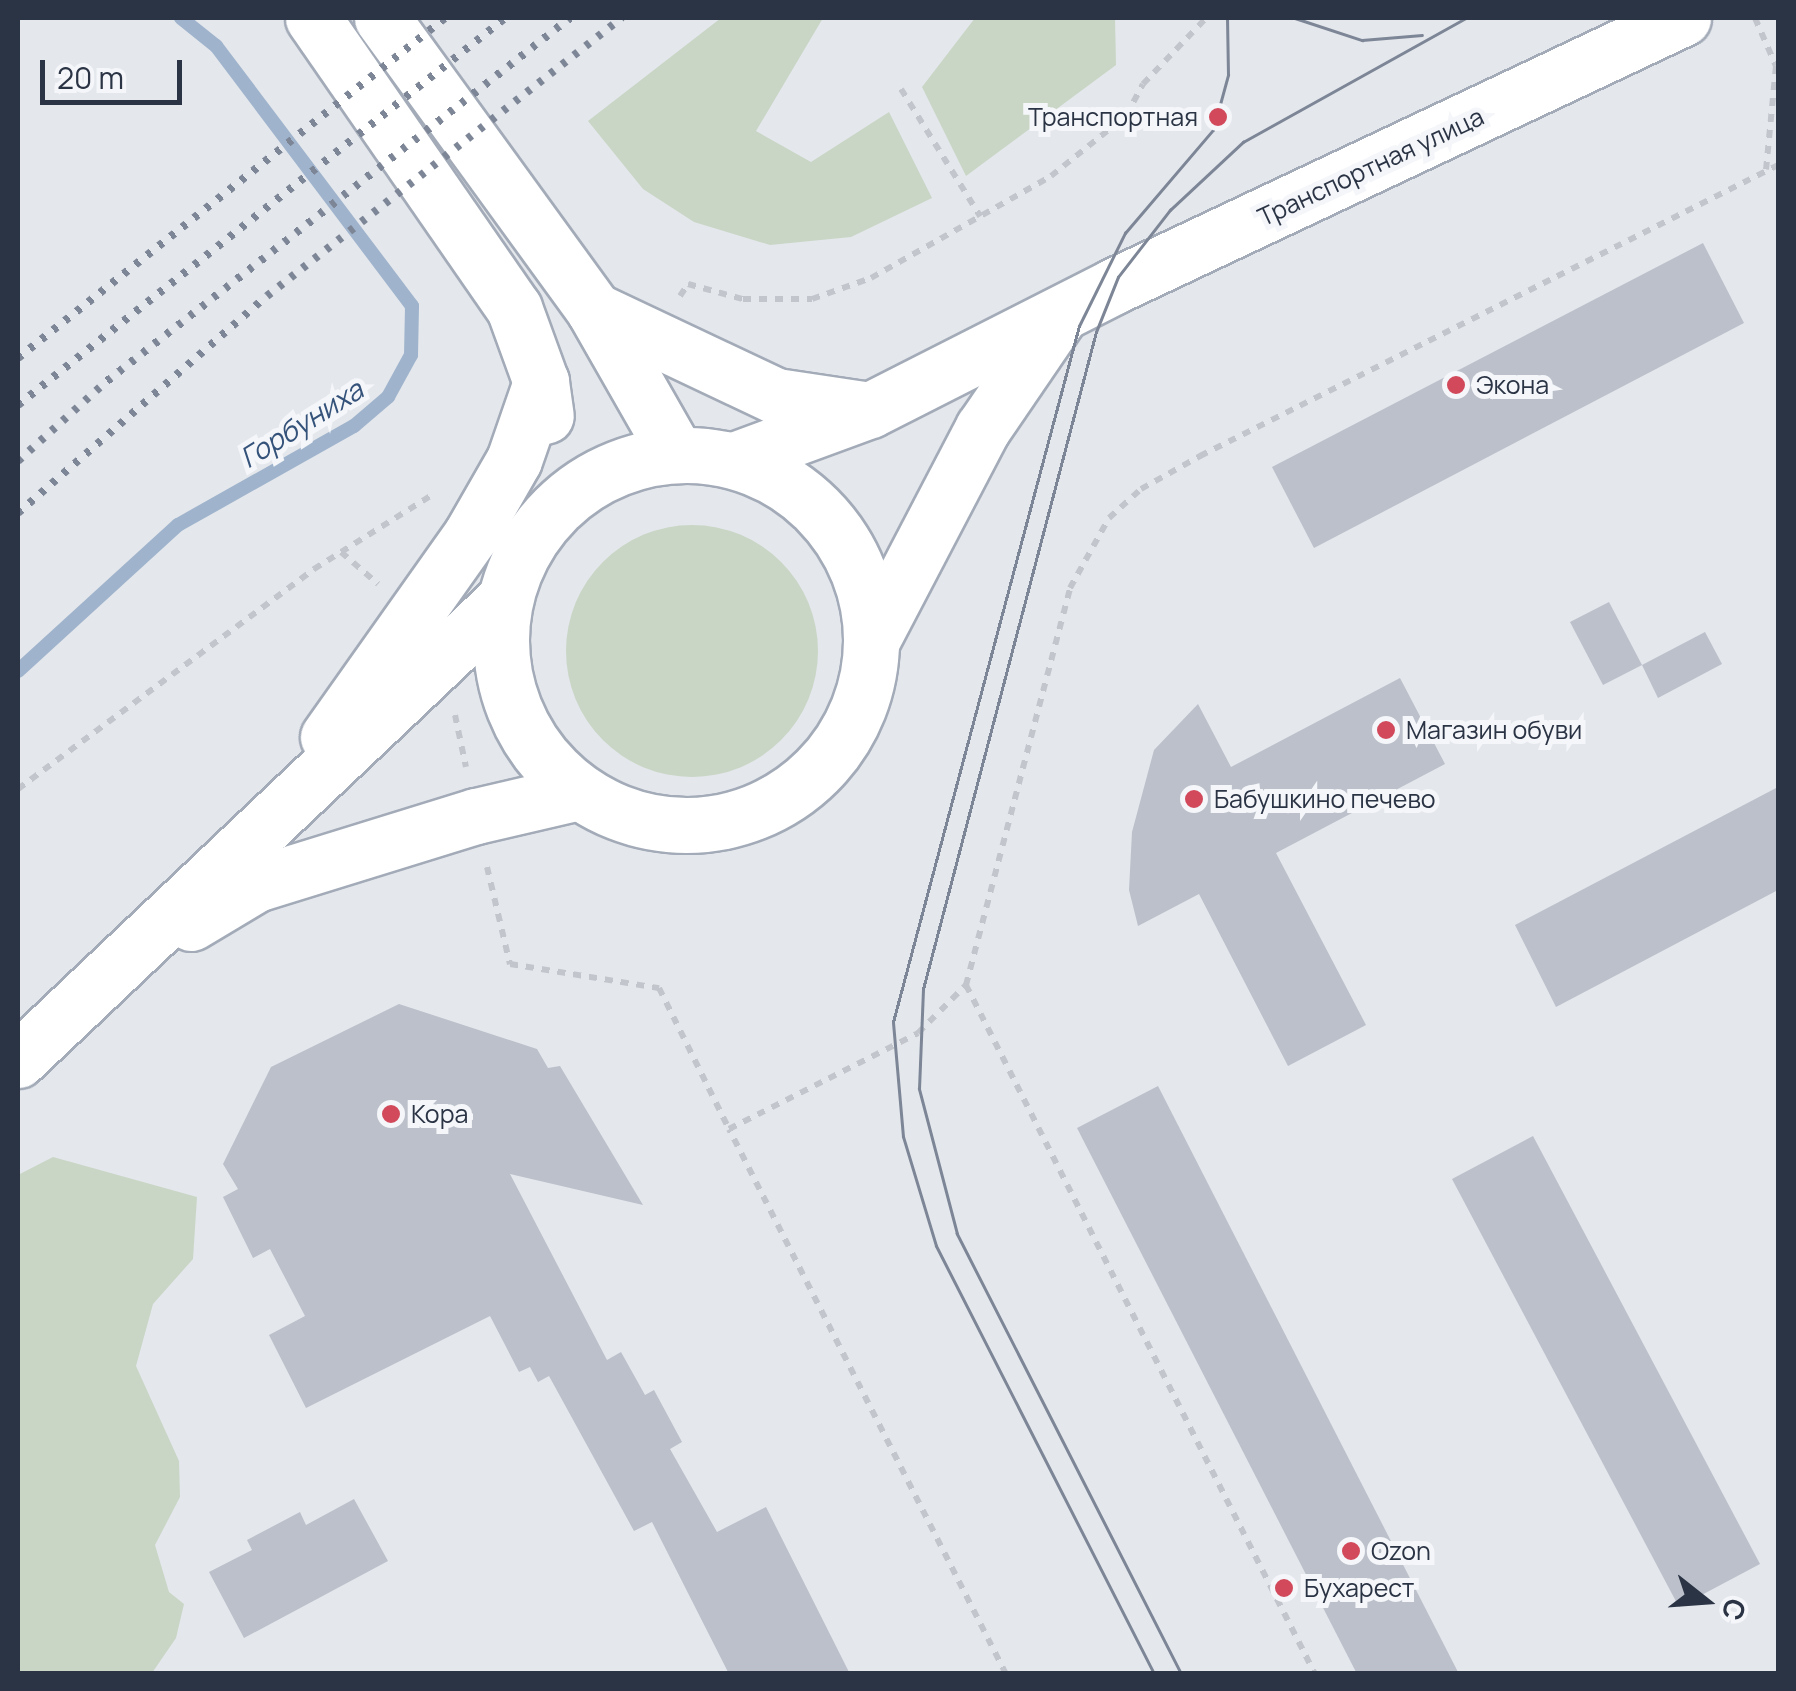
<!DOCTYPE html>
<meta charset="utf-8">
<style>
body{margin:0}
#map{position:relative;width:1796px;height:1691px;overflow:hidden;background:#e4e7ec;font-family:Manrope,sans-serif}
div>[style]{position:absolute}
.green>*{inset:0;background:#c9d6c5}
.round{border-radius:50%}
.stream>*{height:14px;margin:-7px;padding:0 7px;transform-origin:7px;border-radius:7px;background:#9fb4cc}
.building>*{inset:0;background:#bbc0ca}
.path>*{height:6px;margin-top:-3px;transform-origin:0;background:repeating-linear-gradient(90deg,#c2c5cb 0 8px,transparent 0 16px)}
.roads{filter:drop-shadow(2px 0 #a3abb8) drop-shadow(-2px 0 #a3abb8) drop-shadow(0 2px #a3abb8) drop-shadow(0 -2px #a3abb8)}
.major>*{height:55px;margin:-27.5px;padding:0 27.5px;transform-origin:27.5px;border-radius:27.5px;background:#fff}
.major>.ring{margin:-27.5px;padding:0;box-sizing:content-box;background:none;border:55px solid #fff;border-radius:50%}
.tram>*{height:2.5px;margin:-1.25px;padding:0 1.25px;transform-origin:1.25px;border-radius:1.25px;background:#7d8696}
.rail>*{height:8px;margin-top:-4px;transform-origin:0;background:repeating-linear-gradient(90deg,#7d8696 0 5px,transparent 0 15px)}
.dots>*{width:28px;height:28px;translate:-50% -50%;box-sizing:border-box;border:5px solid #f4f6f9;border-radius:50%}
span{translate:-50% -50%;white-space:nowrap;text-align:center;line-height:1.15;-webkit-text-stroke:10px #f4f6f9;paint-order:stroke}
.poi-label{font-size:25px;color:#2b3445}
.right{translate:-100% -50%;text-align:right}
.left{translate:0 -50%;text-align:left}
.street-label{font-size:25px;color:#2b3445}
.water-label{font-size:28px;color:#34527a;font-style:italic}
.frame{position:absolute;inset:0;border:20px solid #2b3445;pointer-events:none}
.north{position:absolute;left:1656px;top:1551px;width:100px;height:100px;-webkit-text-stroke:8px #f4f6f9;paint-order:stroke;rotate:107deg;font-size:28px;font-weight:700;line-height:40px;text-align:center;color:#2b3445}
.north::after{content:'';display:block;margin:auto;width:35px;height:45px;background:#2b3445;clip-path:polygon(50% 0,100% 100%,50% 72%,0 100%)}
.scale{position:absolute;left:40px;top:60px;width:142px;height:45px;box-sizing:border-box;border:5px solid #2b3445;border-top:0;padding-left:12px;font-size:30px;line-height:35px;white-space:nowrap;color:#2b3445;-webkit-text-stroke:8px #f4f6f9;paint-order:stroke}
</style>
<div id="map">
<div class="green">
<div style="clip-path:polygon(721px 18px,823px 18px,756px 131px,811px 162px,889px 112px,932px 198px,851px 237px,770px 245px,694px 222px,643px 189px,588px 121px)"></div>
<div style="clip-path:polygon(975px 18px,1115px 18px,1116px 65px,966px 176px,922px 87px)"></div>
<div class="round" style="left:566px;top:525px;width:252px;height:252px"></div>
<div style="clip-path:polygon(53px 1157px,197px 1197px,193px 1259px,153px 1304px,136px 1366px,179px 1461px,180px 1497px,155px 1545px,169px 1592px,184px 1604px,176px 1638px,152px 1673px,18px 1673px,18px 1175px)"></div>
</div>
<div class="stream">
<div style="left:18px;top:671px;width:217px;rotate:-42.4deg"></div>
<div style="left:178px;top:525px;width:202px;rotate:-29.4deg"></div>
<div style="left:354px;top:426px;width:45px;rotate:-40.5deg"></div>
<div style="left:388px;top:397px;width:48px;rotate:-61.3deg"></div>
<div style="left:411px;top:355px;width:49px;rotate:-88.8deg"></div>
<div style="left:412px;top:306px;width:326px;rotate:-127deg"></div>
<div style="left:216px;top:46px;width:45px;rotate:-141.3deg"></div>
</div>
<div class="building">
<div style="clip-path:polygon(1703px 243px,1744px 323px,1314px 548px,1272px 467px)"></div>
<div style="clip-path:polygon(1609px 602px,1642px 665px,1603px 685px,1570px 622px)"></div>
<div style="clip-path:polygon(1705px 632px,1722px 664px,1658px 698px,1642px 665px)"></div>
<div style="clip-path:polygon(1400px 678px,1445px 764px,1276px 853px,1366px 1025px,1288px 1066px,1199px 894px,1138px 926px,1129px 890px,1132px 832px,1154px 750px,1198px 704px,1231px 767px)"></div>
<div style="clip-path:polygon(1778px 787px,1778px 890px,1556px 1007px,1515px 925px)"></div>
<div style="clip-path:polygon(399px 1004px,537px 1049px,548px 1068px,560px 1066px,643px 1205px,510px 1174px,607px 1360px,621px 1352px,645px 1395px,654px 1390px,682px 1442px,670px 1449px,717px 1532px,766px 1507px,850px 1674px,729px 1674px,652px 1522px,634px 1531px,549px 1376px,538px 1382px,530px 1367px,519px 1372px,490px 1316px,306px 1408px,269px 1335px,305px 1316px,270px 1249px,253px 1258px,223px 1197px,238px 1189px,223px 1164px,271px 1067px)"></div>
<div style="clip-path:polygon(1158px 1086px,1459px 1674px,1357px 1674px,1077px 1128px)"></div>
<div style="clip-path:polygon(1533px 1136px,1760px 1564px,1679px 1607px,1452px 1179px)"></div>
<div style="clip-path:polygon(354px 1499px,388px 1561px,244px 1638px,209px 1572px,252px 1550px,247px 1540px,300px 1512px,306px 1525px)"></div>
</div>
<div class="path">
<div style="left:1755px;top:18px;width:52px;rotate:66.4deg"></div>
<div style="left:1776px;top:66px;width:104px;rotate:95.5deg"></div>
<div style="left:901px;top:89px;width:150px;rotate:58.1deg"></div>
<div style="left:680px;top:296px;width:14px;rotate:-56deg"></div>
<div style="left:688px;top:284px;width:57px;rotate:15.3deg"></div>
<div style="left:743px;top:299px;width:69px"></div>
<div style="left:812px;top:299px;width:63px;rotate:-19.6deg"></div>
<div style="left:871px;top:278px;width:207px;rotate:-29.5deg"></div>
<div style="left:1051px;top:176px;width:96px;rotate:-38.7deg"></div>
<div style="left:1126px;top:116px;width:36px;rotate:-62deg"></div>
<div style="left:1143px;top:84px;width:91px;rotate:-46.3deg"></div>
<div style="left:341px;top:552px;width:49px;rotate:40.9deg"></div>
<div style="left:455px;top:715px;width:53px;rotate:78.1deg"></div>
<div style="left:18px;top:789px;width:369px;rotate:-36.6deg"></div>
<div style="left:314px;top:569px;width:143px;rotate:-32.1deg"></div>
<div style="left:487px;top:867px;width:100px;rotate:76.7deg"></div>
<div style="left:510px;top:964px;width:151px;rotate:9.2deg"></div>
<div style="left:659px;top:988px;width:157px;rotate:63.6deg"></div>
<div style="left:966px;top:985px;width:772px;rotate:63.14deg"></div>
<div style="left:1006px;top:1674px;width:611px;rotate:-116.94deg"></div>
<div style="left:729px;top:1129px;width:212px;rotate:-26.9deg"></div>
<div style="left:918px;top:1033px;width:68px;rotate:-45deg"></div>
<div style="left:966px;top:985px;width:410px;rotate:-75.3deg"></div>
<div style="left:1070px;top:588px;width:80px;rotate:-60.9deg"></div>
<div style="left:1109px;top:518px;width:43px;rotate:-42.2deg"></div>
<div style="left:1141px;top:489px;width:68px;rotate:-29.2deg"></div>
<div style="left:1200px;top:456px;width:647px;rotate:-26.72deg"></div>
</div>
<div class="roads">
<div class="major">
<div style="left:313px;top:18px;width:353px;rotate:55.3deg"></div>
<div style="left:514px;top:308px;width:79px;rotate:70deg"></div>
<div style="left:541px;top:382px;width:34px;rotate:82deg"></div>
<div style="left:382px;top:18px;width:361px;rotate:54deg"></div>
<div style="left:594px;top:310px;width:166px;rotate:60.3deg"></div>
<div style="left:594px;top:310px;width:201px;rotate:25.3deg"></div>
<div style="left:776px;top:396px;width:88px;rotate:8.5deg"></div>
<div class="ring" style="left:501px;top:455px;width:315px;height:315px"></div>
<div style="left:734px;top:460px;width:145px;rotate:-20.2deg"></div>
<div style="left:870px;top:410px;width:274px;rotate:-26.9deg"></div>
<div style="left:1114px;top:286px;width:629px;rotate:-25.22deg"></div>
<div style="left:872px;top:640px;width:239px;rotate:-62.4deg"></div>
<div style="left:983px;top:428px;width:133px;rotate:-55.7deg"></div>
<div style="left:328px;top:737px;width:247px;rotate:-54.7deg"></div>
<div style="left:471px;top:535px;width:86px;rotate:-60.2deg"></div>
<div style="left:514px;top:460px;width:83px;rotate:-70.9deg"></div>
<div style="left:191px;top:923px;width:76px;rotate:-31deg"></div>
<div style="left:256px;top:884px;width:230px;rotate:-17.2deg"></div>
<div style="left:476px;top:816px;width:106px;rotate:-13.1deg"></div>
<div style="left:18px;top:1060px;width:669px;rotate:-43.43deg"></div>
</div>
</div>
<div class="tram">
<div style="left:1295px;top:18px;width:71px;rotate:18.2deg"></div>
<div style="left:1362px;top:40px;width:60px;rotate:-4.8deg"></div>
<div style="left:1154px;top:1674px;width:480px;rotate:-117deg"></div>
<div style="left:936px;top:1246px;width:114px;rotate:-106.8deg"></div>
<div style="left:903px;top:1137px;width:115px;rotate:-95deg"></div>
<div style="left:893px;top:1022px;width:720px;rotate:-75.04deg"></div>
<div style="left:1079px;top:326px;width:104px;rotate:-63.7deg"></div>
<div style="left:1125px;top:233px;width:135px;rotate:-49.5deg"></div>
<div style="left:1213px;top:130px;width:57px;rotate:-74.7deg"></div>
<div style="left:1228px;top:75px;width:57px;rotate:-91deg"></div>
<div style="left:1181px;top:1674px;width:494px;rotate:-117deg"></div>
<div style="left:957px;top:1234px;width:150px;rotate:-104.7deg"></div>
<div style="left:919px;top:1089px;width:100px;rotate:-87.7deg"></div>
<div style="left:923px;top:989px;width:679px;rotate:-75.25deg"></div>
<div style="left:1096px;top:332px;width:59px;rotate:-68.2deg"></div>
<div style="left:1118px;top:277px;width:85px;rotate:-52.2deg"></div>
<div style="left:1170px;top:210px;width:100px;rotate:-43deg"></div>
<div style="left:1243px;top:142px;width:255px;rotate:-29.1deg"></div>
</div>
<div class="rail">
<div style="left:18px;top:358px;width:546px;rotate:-38.53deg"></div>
<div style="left:18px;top:405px;width:622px;rotate:-38.47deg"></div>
<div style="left:18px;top:461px;width:120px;rotate:-42deg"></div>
<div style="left:107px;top:381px;width:588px;rotate:-38.1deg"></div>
<div style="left:18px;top:513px;width:330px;rotate:-41.1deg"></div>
<div style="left:267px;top:296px;width:451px;rotate:-38.1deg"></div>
</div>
<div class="dots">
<div style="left:1218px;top:117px;background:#d1495b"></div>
<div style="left:1456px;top:385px;background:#d1495b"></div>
<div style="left:1386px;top:730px;background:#d1495b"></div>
<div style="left:1194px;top:799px;background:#d1495b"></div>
<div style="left:391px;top:1114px;background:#d1495b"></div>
<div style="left:1351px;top:1551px;background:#d1495b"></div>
<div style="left:1284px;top:1588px;background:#d1495b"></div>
</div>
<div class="poi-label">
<span class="right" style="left:1198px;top:117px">Транспортная</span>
<span class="left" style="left:1476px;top:385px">Экона</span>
<span class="left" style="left:1406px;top:730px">Магазин обуви</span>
<span class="left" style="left:1214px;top:799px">Бабушкино печево</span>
<span class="left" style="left:411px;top:1114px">Кора</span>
<span class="left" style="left:1371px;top:1551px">Ozon</span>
<span class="left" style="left:1304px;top:1588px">Бухарест</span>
</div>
<div class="street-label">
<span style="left:1371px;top:167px;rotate:-25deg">Транспортная улица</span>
</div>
<div class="water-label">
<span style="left:301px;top:423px;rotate:-32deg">Горбуниха</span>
</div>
<div class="frame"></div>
<div class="north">С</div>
<div class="scale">20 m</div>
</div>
